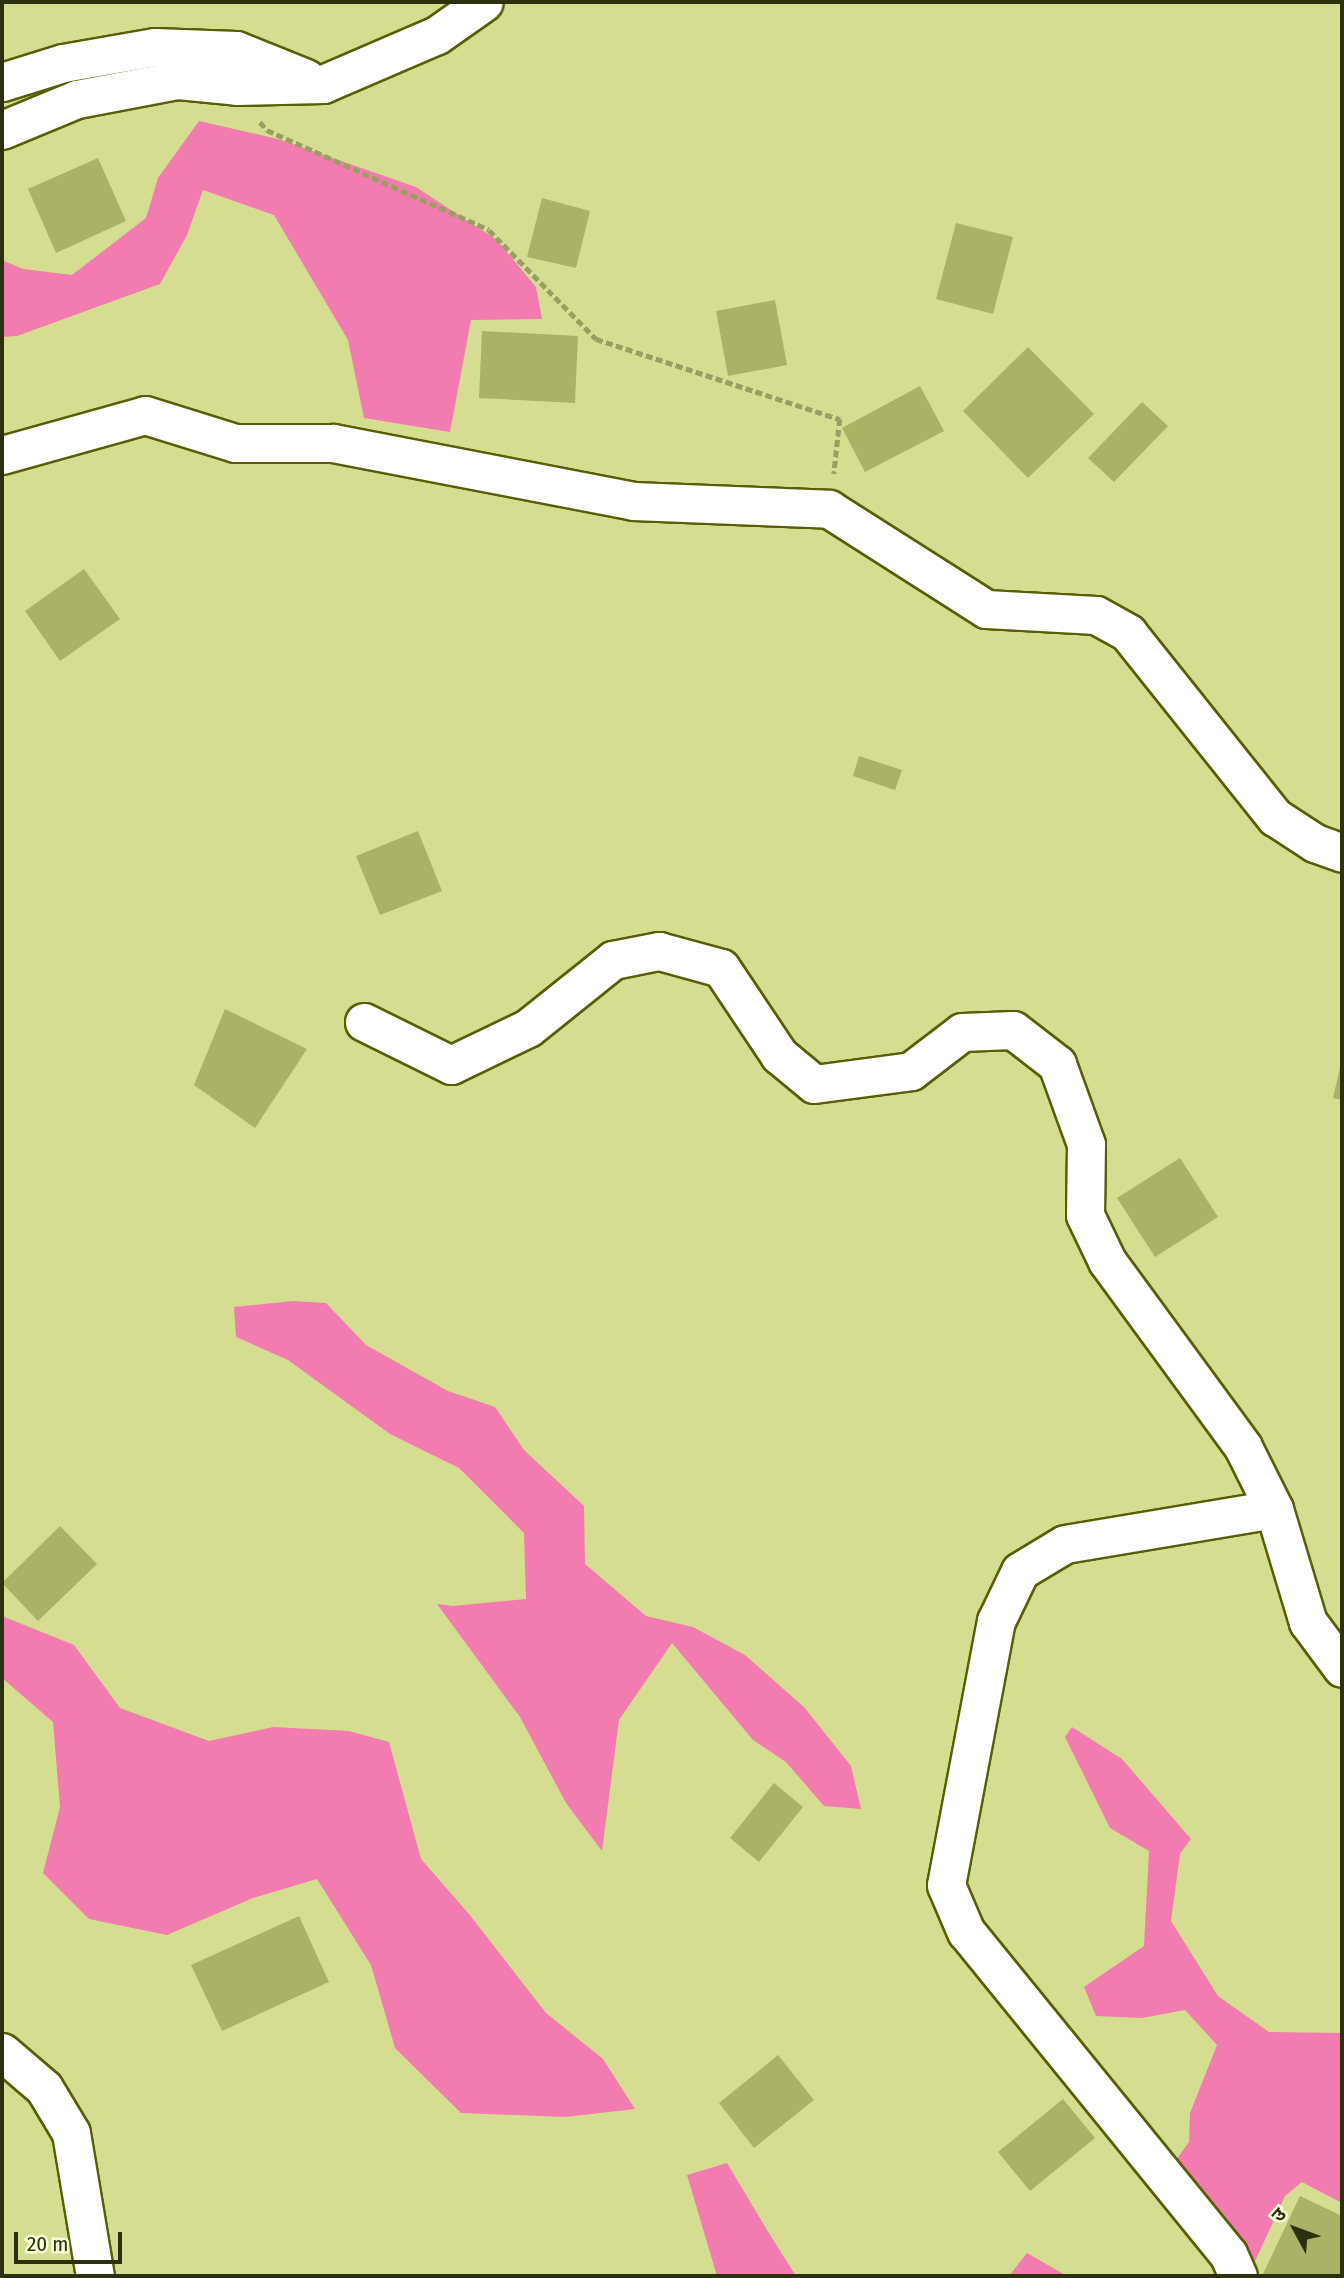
<!DOCTYPE html>
<meta charset="utf-8">
<style>
body{margin:0}
#map{position:relative;width:1344px;height:2278px;overflow:hidden;background:#d5de90;font-family:"Fira Sans Condensed","Noto Sans Devanagari",sans-serif}
div>[style]{position:absolute}
.green>*{inset:0;background:#f27cb0}
.building>*{inset:0;background:#aab265}
.path>*{height:4.5px;margin-top:-2.25px;transform-origin:0;background:repeating-linear-gradient(90deg,#999f62 0 7px,transparent 0 10.5px)}
.roads{filter:drop-shadow(2px 0 #585e05) drop-shadow(-2px 0 #585e05) drop-shadow(0 2px #585e05) drop-shadow(0 -2px #585e05)}
.minor>*{height:37px;margin:-18.5px;padding:0 18.5px;transform-origin:18.5px;border-radius:18.5px;background:#fff}
span{translate:-50% -50%;white-space:nowrap;text-align:center;line-height:1.15;-webkit-text-stroke:5px #f6fcd5;paint-order:stroke}
.frame{position:absolute;inset:0;border:4px solid #2d300f;pointer-events:none}
.north{position:absolute;left:1260px;top:2194px;width:70px;height:70px;-webkit-text-stroke:5px #f6fcd5;paint-order:stroke;rotate:311deg;font-size:19px;font-weight:700;line-height:28px;text-align:center;color:#2d300f}
.north::after{content:'';display:block;margin:auto;width:24px;height:32px;background:#2d300f;clip-path:polygon(50% 0,100% 100%,50% 72%,0 100%)}
.scale{position:absolute;left:14px;top:2232px;width:108px;height:32px;box-sizing:border-box;border:4px solid #2d300f;border-top:0;padding-left:9px;font-size:21px;line-height:24px;white-space:nowrap;color:#2d300f;-webkit-text-stroke:5px #f6fcd5;paint-order:stroke}
</style>
<div id="map">
<div class="green">
<div style="clip-path:polygon(199px 121px,278px 139px,416px 187px,497px 240px,536px 287px,542px 319px,471px 320px,450px 432px,364px 418px,348px 340px,274px 215px,203px 190px,187px 235px,160px 284px,17px 336px,2px 337px,2px 260px,23px 269px,72px 275px,146px 218px,158px 178px)"></div>
<div style="clip-path:polygon(293px 1301px,326px 1303px,366px 1345px,448px 1391px,495px 1407px,524px 1450px,584px 1506px,585px 1564px,646px 1616px,693px 1627px,745px 1655px,804px 1707px,851px 1766px,861px 1809px,824px 1806px,786px 1762px,753px 1740px,672px 1643px,619px 1720px,602px 1851px,566px 1803px,520px 1717px,437px 1604px,453px 1606px,526px 1599px,524px 1533px,459px 1468px,390px 1434px,288px 1360px,236px 1337px,234px 1307px)"></div>
<div style="clip-path:polygon(2px 1616px,74px 1645px,120px 1708px,209px 1741px,273px 1727px,349px 1731px,389px 1742px,421px 1859px,469px 1914px,546px 2013px,603px 2059px,635px 2109px,565px 2117px,461px 2113px,395px 2048px,371px 1965px,317px 1879px,253px 1898px,167px 1935px,89px 1919px,43px 1873px,60px 1807px,53px 1722px,2px 1678px)"></div>
<div style="clip-path:polygon(1072px 1727px,1122px 1759px,1191px 1839px,1180px 1854px,1171px 1921px,1218px 1996px,1269px 2032px,1342px 2033px,1342px 2203px,1302px 2182px,1285px 2196px,1251px 2270px,1171px 2167px,1189px 2142px,1190px 2113px,1217px 2045px,1185px 2010px,1142px 2018px,1096px 2016px,1084px 1987px,1144px 1946px,1149px 1851px,1110px 1828px,1065px 1737px)"></div>
<div style="clip-path:polygon(727px 2163px,767px 2230px,796px 2276px,717px 2276px,687px 2175px)"></div>
<div style="clip-path:polygon(1027px 2253px,1067px 2276px,1009px 2276px)"></div>
</div>
<div class="building">
<div style="clip-path:polygon(98px 158px,126px 221px,56px 253px,28px 189px)"></div>
<div style="clip-path:polygon(542px 198px,590px 211px,576px 268px,527px 257px)"></div>
<div style="clip-path:polygon(956px 223px,1013px 237px,993px 314px,936px 299px)"></div>
<div style="clip-path:polygon(775px 300px,787px 365px,728px 376px,716px 311px)"></div>
<div style="clip-path:polygon(482px 331px,578px 336px,575px 403px,479px 398px)"></div>
<div style="clip-path:polygon(1028px 347px,1094px 414px,1028px 478px,963px 411px)"></div>
<div style="clip-path:polygon(920px 386px,944px 431px,865px 472px,842px 428px)"></div>
<div style="clip-path:polygon(1142px 402px,1168px 426px,1114px 482px,1088px 458px)"></div>
<div style="clip-path:polygon(84px 569px,120px 619px,60px 661px,25px 611px)"></div>
<div style="clip-path:polygon(859px 756px,902px 770px,895px 790px,853px 776px)"></div>
<div style="clip-path:polygon(418px 831px,442px 891px,380px 915px,356px 856px)"></div>
<div style="clip-path:polygon(225px 1009px,307px 1049px,255px 1128px,194px 1085px)"></div>
<div style="clip-path:polygon(1341px 1063px,1342px 1063px,1342px 1100px,1333px 1098px)"></div>
<div style="clip-path:polygon(1180px 1158px,1218px 1217px,1155px 1257px,1117px 1198px)"></div>
<div style="clip-path:polygon(60px 1526px,97px 1564px,38px 1621px,2px 1583px)"></div>
<div style="clip-path:polygon(774px 1783px,803px 1807px,759px 1862px,730px 1838px)"></div>
<div style="clip-path:polygon(299px 1916px,329px 1982px,222px 2031px,191px 1965px)"></div>
<div style="clip-path:polygon(778px 2055px,814px 2100px,754px 2148px,719px 2103px)"></div>
<div style="clip-path:polygon(1063px 2099px,1095px 2138px,1030px 2191px,998px 2152px)"></div>
<div style="clip-path:polygon(1300px 2196px,1342px 2216px,1340px 2276px,1262px 2276px)"></div>
</div>
<div class="path">
<div style="left:260px;top:122px;width:11px;rotate:49deg"></div>
<div style="left:267px;top:130px;width:243px;rotate:24.2deg"></div>
<div style="left:489px;top:230px;width:153px;rotate:45.5deg"></div>
<div style="left:596px;top:339px;width:257px;rotate:18.2deg"></div>
<div style="left:840px;top:419px;width:55px;rotate:96.2deg"></div>
</div>
<div class="roads">
<div class="minor">
<div style="left:2px;top:82px;width:64px;rotate:-17.3deg"></div>
<div style="left:63px;top:63px;width:93px;rotate:-9.9deg"></div>
<div style="left:155px;top:47px;width:81px;rotate:2.1deg"></div>
<div style="left:236px;top:50px;width:75px;rotate:21.8deg"></div>
<div style="left:2px;top:130px;width:81px;rotate:-22.5deg"></div>
<div style="left:77px;top:99px;width:103px;rotate:-10.7deg"></div>
<div style="left:178px;top:80px;width:59px;rotate:5.8deg"></div>
<div style="left:237px;top:86px;width:86px;rotate:-1.3deg"></div>
<div style="left:323px;top:84px;width:124px;rotate:-23.3deg"></div>
<div style="left:437px;top:35px;width:57px;rotate:-35.1deg"></div>
<div style="left:2px;top:455px;width:148px;rotate:-15.6deg"></div>
<div style="left:145px;top:415px;width:94px;rotate:17.3deg"></div>
<div style="left:235px;top:443px;width:98px"></div>
<div style="left:333px;top:443px;width:306px;rotate:10.9deg"></div>
<div style="left:633px;top:501px;width:196px;rotate:2.3deg"></div>
<div style="left:829px;top:509px;width:186px;rotate:32.5deg"></div>
<div style="left:986px;top:609px;width:110px;rotate:3.1deg"></div>
<div style="left:1096px;top:615px;width:37px;rotate:29deg"></div>
<div style="left:1128px;top:633px;width:236px;rotate:51.4deg"></div>
<div style="left:1275px;top:817px;width:48px;rotate:33deg"></div>
<div style="left:1315px;top:843px;width:29px;rotate:20deg"></div>
<div style="left:364px;top:1022px;width:97px;rotate:26.3deg"></div>
<div style="left:451px;top:1065px;width:85px;rotate:-25.7deg"></div>
<div style="left:528px;top:1028px;width:109px;rotate:-38.7deg"></div>
<div style="left:613px;top:960px;width:47px;rotate:-11.1deg"></div>
<div style="left:659px;top:951px;width:64px;rotate:15.3deg"></div>
<div style="left:721px;top:968px;width:105px;rotate:56.3deg"></div>
<div style="left:779px;top:1055px;width:45px;rotate:39.6deg"></div>
<div style="left:814px;top:1084px;width:98px;rotate:-7.6deg"></div>
<div style="left:911px;top:1071px;width:64px;rotate:-37.4deg"></div>
<div style="left:962px;top:1032px;width:51px;rotate:-2.2deg"></div>
<div style="left:1013px;top:1030px;width:56px;rotate:37.7deg"></div>
<div style="left:1057px;top:1064px;width:85px;rotate:70.1deg"></div>
<div style="left:1086px;top:1144px;width:71px;rotate:90.8deg"></div>
<div style="left:1085px;top:1215px;width:51px;rotate:64.4deg"></div>
<div style="left:1107px;top:1261px;width:230px;rotate:53.8deg"></div>
<div style="left:1243px;top:1447px;width:69px;rotate:63.4deg"></div>
<div style="left:1274px;top:1509px;width:118px;rotate:73.3deg"></div>
<div style="left:1308px;top:1622px;width:57px;rotate:53.5deg"></div>
<div style="left:2px;top:2052px;width:55px;rotate:40.6deg"></div>
<div style="left:44px;top:2088px;width:52px;rotate:59deg"></div>
<div style="left:71px;top:2133px;width:145px;rotate:80.5deg"></div>
<div style="left:1238px;top:2276px;width:24px;rotate:-114deg"></div>
<div style="left:1228px;top:2254px;width:415px;rotate:-129.1deg"></div>
<div style="left:966px;top:1932px;width:51px;rotate:-113.1deg"></div>
<div style="left:946px;top:1885px;width:269px;rotate:-79.3deg"></div>
<div style="left:996px;top:1621px;width:55px;rotate:-64.4deg"></div>
<div style="left:1020px;top:1571px;width:52px;rotate:-31deg"></div>
<div style="left:1065px;top:1544px;width:212px;rotate:-9.5deg"></div>
</div>
</div>
<div class="frame"></div>
<div class="north">उ</div>
<div class="scale">20 m</div>
</div>
